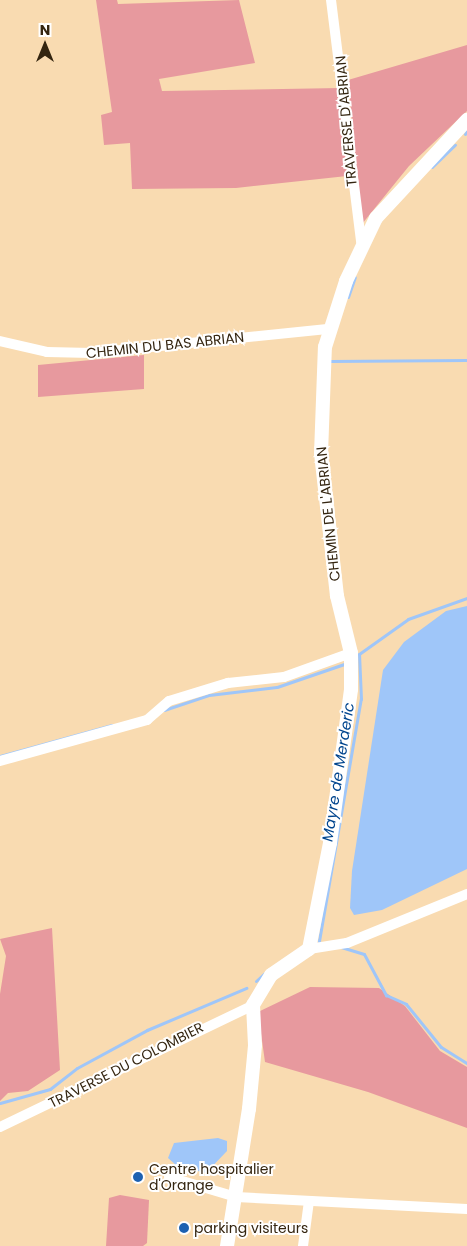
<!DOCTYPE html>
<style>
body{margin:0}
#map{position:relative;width:467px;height:1246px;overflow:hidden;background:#f9dbb1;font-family:Poppins,sans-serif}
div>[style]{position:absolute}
.green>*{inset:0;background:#e7999e}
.water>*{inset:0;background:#9fc6f9}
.stream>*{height:3px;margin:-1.5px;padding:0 1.5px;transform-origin:1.5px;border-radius:1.5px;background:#9fc6f9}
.street>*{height:10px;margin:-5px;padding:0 5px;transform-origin:5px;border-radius:5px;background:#fff}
.secondary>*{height:14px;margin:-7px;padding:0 7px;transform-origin:7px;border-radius:7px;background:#fff}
.dots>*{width:14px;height:14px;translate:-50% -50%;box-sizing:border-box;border:2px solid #fff;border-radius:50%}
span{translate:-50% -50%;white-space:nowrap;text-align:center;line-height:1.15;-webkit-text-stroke:4px #fff;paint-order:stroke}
.street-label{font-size:14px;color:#342510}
.poi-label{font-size:14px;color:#342510}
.left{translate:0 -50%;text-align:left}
.water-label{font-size:15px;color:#00458e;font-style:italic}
.north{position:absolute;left:20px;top:20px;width:50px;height:50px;-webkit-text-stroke:4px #fff;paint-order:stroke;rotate:0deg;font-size:14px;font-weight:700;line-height:20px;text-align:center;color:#342510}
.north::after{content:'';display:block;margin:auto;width:18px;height:22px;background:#342510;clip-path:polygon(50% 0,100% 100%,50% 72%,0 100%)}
</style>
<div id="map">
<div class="green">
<div style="clip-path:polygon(96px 0,117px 0,118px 4px,239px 0,255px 63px,159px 79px,162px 91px,340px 88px,347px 176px,236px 188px,132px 189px,130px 143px,104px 145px,101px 115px,112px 112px)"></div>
<div style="clip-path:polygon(467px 45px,467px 111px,409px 166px,362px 224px,348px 80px)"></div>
<div style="clip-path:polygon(144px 355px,144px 389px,38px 397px,38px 365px)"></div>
<div style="clip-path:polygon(52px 928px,60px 1070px,28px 1091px,8px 1093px,0 1101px,0 994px,6px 956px,0 939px)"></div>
<div style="clip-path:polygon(310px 987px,379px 988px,405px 1006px,440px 1051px,467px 1067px,467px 1128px,368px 1092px,265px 1062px,258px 1012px)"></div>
<div style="clip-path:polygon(120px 1195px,149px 1200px,147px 1243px,143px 1246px,106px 1246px,109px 1198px)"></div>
</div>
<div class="water">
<div style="clip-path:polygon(467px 606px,467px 869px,382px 910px,354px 915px,350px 908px,352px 871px,383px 670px,404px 642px,446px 611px)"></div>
<div style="clip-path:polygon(218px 1138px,227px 1141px,227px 1151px,206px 1173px,177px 1166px,168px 1158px,174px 1143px)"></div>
</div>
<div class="stream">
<div style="left:465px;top:134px;width:4px;rotate:-56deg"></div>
<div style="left:432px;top:167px;width:32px;rotate:-44deg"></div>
<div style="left:348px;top:297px;width:21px;rotate:-71deg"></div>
<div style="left:330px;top:361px;width:137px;rotate:-0.4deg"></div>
<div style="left:164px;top:710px;width:47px;rotate:-18.4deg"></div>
<div style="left:209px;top:695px;width:68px;rotate:-6.7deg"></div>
<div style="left:277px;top:687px;width:71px;rotate:-18.9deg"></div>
<div style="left:0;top:756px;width:116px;rotate:-15.5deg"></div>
<div style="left:319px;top:941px;width:246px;rotate:-80.2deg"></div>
<div style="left:361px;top:699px;width:45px;rotate:-92.5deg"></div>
<div style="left:359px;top:654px;width:60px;rotate:-35.5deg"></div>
<div style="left:408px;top:619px;width:63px;rotate:-19.6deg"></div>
<div style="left:341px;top:947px;width:24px;rotate:17deg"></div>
<div style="left:364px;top:954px;width:47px;rotate:61.8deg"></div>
<div style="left:386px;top:995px;width:22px;rotate:24deg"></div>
<div style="left:406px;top:1004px;width:55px;rotate:50.9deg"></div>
<div style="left:441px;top:1047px;width:31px;rotate:32deg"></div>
<div style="left:256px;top:981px;width:12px;rotate:-42deg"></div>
<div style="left:0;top:1103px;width:52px;rotate:-15.6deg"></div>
<div style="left:50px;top:1089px;width:34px;rotate:-38deg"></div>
<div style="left:77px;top:1068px;width:80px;rotate:-28.5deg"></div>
<div style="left:147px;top:1030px;width:108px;rotate:-23deg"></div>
</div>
<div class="street">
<div style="left:331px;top:0;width:244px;rotate:82.9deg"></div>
<div style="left:0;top:341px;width:48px;rotate:13.2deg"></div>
<div style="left:47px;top:352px;width:45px;rotate:1.3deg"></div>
<div style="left:92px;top:353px;width:239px;rotate:-5.8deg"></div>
<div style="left:0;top:761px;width:153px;rotate:-15.6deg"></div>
<div style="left:147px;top:720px;width:29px;rotate:-41deg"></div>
<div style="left:169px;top:701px;width:62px;rotate:-17deg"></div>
<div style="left:228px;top:683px;width:56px;rotate:-6.1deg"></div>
<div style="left:284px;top:677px;width:71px;rotate:-19.7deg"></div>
<div style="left:309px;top:949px;width:38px;rotate:-9deg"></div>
<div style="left:347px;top:943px;width:130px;rotate:-22.2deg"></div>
<div style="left:0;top:1127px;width:281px;rotate:-25.7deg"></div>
<div style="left:169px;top:1177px;width:70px;rotate:16.6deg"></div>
<div style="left:236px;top:1197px;width:231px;rotate:3deg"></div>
<div style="left:303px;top:1246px;width:45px;rotate:-82.4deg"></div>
</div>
<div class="secondary">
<div style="left:227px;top:1246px;width:139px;rotate:-80.9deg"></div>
<div style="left:249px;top:1109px;width:64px;rotate:-84.6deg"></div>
<div style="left:255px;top:1045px;width:40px;rotate:-92.9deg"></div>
<div style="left:253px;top:1005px;width:35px;rotate:-59deg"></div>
<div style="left:271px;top:975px;width:46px;rotate:-34.4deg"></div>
<div style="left:309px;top:949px;width:108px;rotate:-78.8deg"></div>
<div style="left:330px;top:843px;width:155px;rotate:-82.2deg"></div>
<div style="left:351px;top:689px;width:36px;rotate:-90deg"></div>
<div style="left:351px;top:653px;width:59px;rotate:-103.8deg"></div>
<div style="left:337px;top:596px;width:143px;rotate:-96.4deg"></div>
<div style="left:321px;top:454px;width:107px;rotate:-87.9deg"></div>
<div style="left:325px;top:347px;width:69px;rotate:-72.3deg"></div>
<div style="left:346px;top:281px;width:70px;rotate:-64.5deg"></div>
<div style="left:376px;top:218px;width:134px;rotate:-47.1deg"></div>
</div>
<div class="dots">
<div style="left:138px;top:1177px;background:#1d61b1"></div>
<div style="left:184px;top:1228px;background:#1d61b1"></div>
</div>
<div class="street-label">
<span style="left:346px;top:121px;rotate:-95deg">TRAVERSE D'ABRIAN</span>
<span style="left:165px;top:345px;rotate:-6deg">CHEMIN DU BAS ABRIAN</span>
<span style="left:328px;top:514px;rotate:-96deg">CHEMIN DE L'ABRIAN</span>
<span style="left:126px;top:1065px;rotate:-27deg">TRAVERSE DU COLOMBIER</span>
</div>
<div class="poi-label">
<span class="left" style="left:149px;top:1177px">Centre hospitalier<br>d'Orange</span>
<span class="left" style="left:194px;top:1228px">parking visiteurs</span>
</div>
<div class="water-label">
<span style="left:338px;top:772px;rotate:-81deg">Mayre de Merderic</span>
</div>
<div class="north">N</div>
</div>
